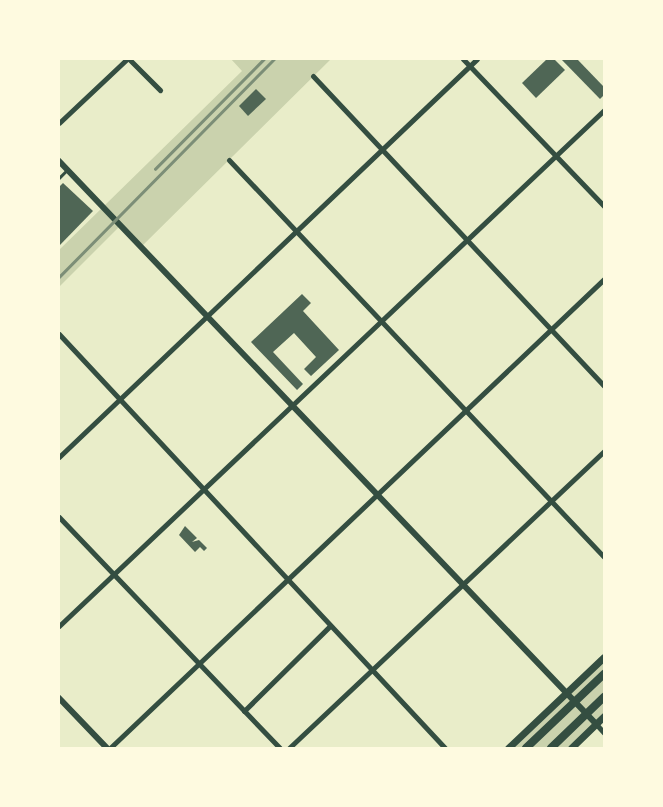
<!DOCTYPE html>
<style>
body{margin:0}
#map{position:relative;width:663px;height:807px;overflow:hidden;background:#e9edc9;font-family:"Varela Round",sans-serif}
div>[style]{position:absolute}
.green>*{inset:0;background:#cad2ad}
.building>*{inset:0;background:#4f6655}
.service>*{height:2.5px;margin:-1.25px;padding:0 1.25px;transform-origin:1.25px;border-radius:1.25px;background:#344e41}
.minor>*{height:5px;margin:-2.5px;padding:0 2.5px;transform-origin:2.5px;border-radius:2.5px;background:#344e41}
.tertiary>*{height:6px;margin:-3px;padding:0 3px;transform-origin:3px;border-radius:3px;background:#344e41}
.secondary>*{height:7px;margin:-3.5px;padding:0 3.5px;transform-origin:3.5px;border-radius:3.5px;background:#344e41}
.primary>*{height:8px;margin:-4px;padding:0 4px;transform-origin:4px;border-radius:4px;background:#344e41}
.rail>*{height:2.5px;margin:-1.25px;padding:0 1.25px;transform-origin:1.25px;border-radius:1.25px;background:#7c8e77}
span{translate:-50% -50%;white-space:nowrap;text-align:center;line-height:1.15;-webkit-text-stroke:4px #fefae0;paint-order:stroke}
.frame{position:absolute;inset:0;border:60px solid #fefae0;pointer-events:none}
</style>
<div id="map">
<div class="green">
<div style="clip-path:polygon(231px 59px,331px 59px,141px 247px,120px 226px,59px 287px,59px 250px,242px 71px)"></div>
<div style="clip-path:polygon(604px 657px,604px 716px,571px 748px,508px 748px)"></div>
</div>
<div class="building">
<div style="clip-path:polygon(547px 59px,554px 59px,565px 70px,536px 98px,522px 83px)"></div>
<div style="clip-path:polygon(561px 59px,577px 59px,604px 87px,604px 95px,600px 99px)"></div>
<div style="clip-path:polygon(256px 89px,266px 99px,248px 116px,239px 106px)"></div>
<div style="clip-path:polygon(63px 183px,93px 211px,59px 246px,59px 187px)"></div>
<div style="clip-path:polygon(302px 294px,311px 303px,303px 311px,339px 350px,311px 376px,304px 369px,316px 357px,294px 333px,273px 352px,303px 384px,297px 390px,251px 342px)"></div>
<div style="clip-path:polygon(185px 526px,197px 538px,192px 542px,199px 540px,207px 548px,204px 551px,200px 547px,195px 552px,179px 535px)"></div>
</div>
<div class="service">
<div style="left:59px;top:178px;width:11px;rotate:-45deg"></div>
</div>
<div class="minor">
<div style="left:129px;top:59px;width:44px;rotate:45deg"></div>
<div style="left:463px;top:59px;width:204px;rotate:46.2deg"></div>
<div style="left:313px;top:76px;width:425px;rotate:46.8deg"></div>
<div style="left:59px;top:123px;width:93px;rotate:-43.3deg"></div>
<div style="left:229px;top:160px;width:546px;rotate:46.63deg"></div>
<div style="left:59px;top:334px;width:566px;rotate:47deg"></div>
<div style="left:59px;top:457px;width:577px;rotate:-43.6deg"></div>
<div style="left:59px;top:517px;width:320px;rotate:46.3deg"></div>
<div style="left:59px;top:626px;width:751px;rotate:-43.43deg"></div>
<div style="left:244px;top:711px;width:121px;rotate:-44.7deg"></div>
<div style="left:596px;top:724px;width:12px;rotate:48deg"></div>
<div style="left:110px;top:748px;width:681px;rotate:-43.51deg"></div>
<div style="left:289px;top:748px;width:433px;rotate:-43.3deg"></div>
</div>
<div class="tertiary">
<div style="left:59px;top:161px;width:778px;rotate:46.35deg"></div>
<div style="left:59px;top:698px;width:69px;rotate:46.2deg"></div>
</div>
<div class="secondary">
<div style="left:508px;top:748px;width:132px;rotate:-43.5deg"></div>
<div style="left:571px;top:748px;width:46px;rotate:-44.1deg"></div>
</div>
<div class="primary">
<div style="left:526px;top:748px;width:108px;rotate:-43.5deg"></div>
<div style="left:551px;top:748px;width:74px;rotate:-43.9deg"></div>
</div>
<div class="rail">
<div style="left:155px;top:169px;width:155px;rotate:-45.3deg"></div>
<div style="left:59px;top:277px;width:306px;rotate:-45.4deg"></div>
</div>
<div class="frame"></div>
</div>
